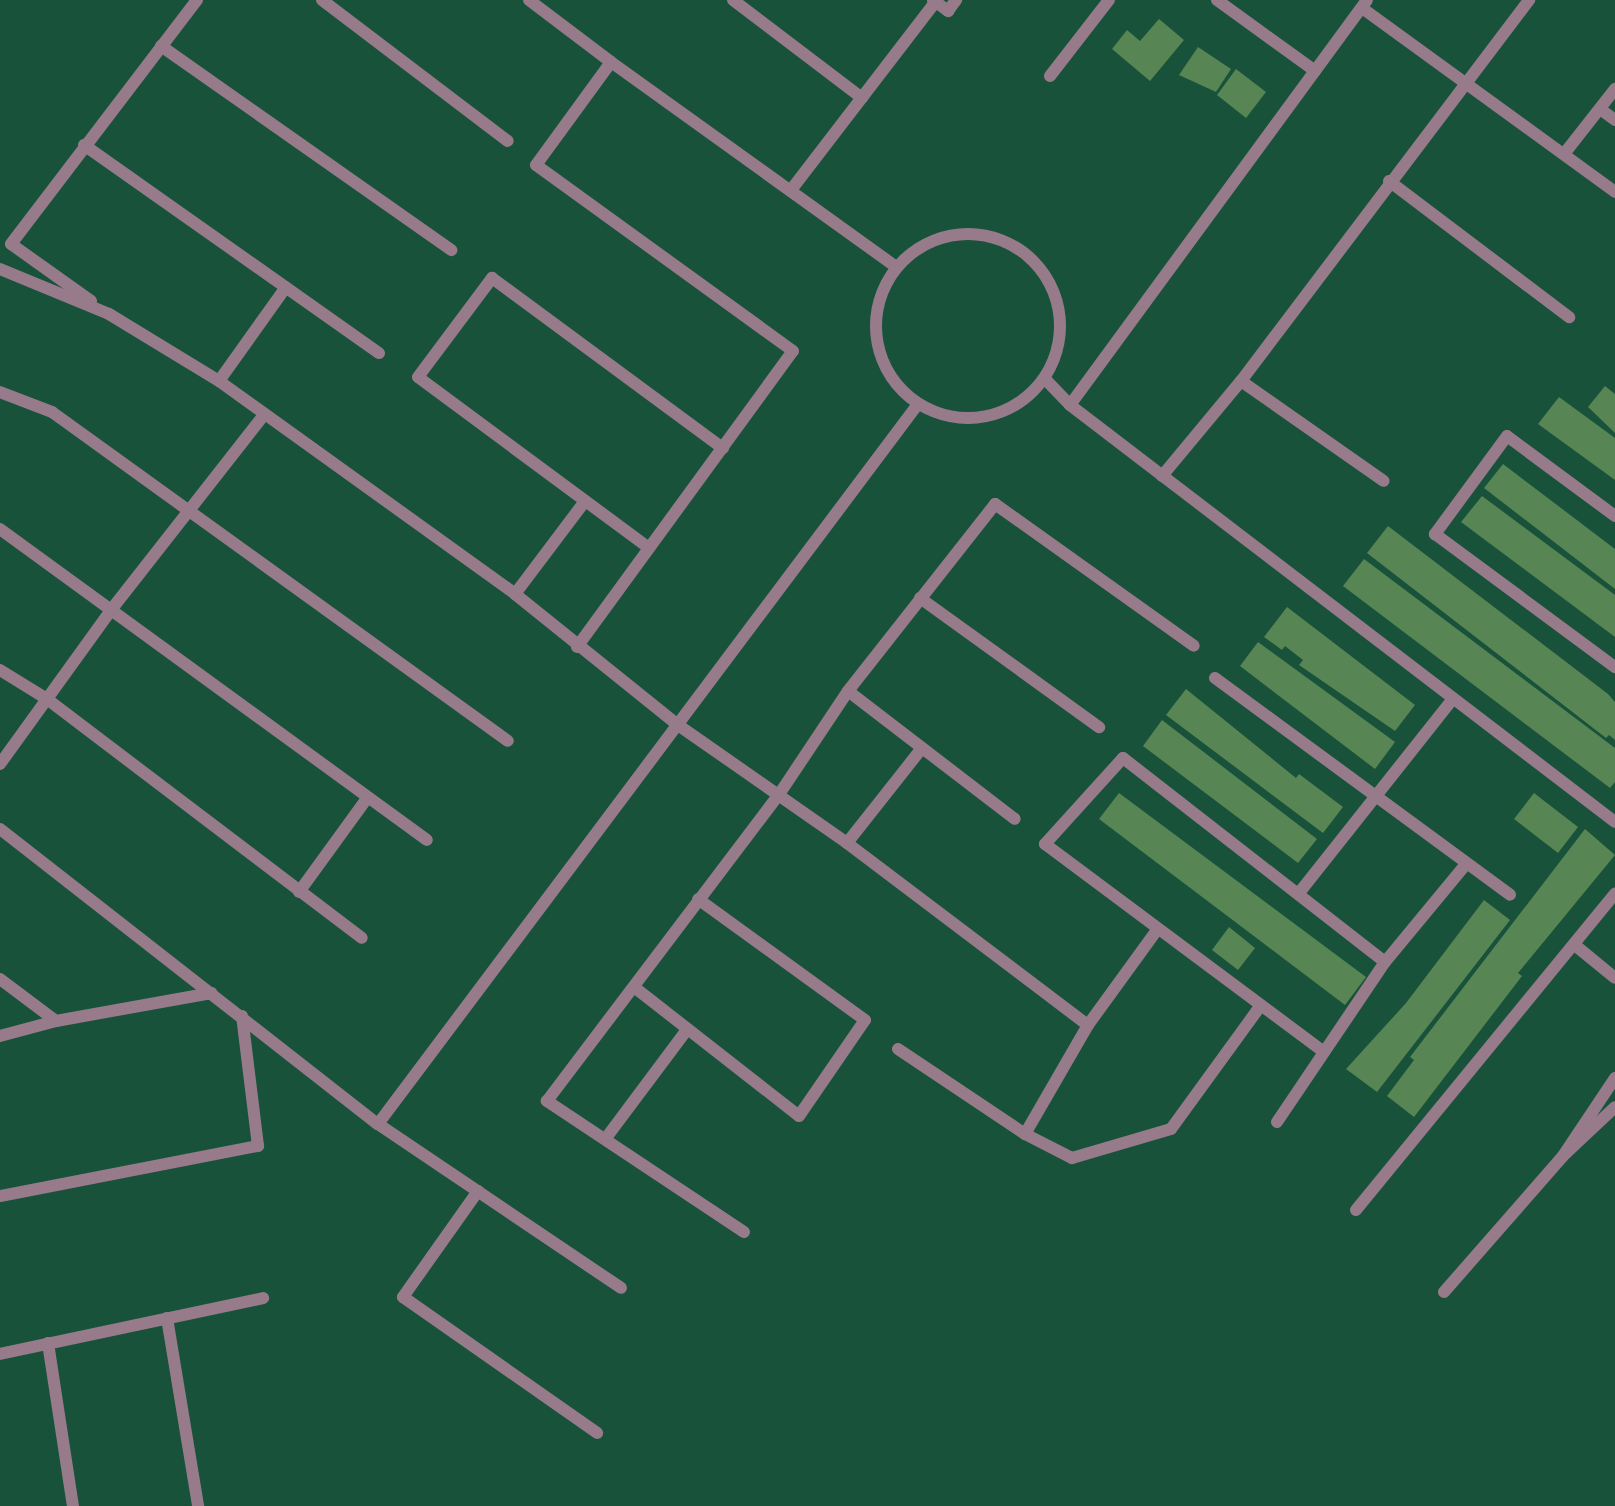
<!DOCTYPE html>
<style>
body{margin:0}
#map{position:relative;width:1615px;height:1506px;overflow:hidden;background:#19523b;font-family:"DejaVu Sans",sans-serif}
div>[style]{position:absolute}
.building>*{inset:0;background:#578553}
.street>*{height:12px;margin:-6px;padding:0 6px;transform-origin:6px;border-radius:6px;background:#977b8b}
.street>.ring{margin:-6px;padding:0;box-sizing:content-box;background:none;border:12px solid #977b8b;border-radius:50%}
span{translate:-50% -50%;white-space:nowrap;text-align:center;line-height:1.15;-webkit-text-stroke:5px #0b4730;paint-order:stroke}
</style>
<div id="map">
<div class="building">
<div style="clip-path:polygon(1159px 19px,1184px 40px,1150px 81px,1112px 49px,1127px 30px,1140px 41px)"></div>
<div style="clip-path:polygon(1198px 47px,1231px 69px,1216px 92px,1179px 75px)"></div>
<div style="clip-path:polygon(1236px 69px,1266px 92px,1246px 118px,1217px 95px)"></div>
<div style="clip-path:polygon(1605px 386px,1615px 394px,1615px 433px,1588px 407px)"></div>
<div style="clip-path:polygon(1559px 397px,1615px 438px,1615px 480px,1538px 424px)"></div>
<div style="clip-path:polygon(1503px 464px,1615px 549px,1615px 589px,1484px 488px)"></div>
<div style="clip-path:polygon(1482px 496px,1615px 595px,1615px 637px,1461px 522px)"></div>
<div style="clip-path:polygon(1388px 526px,1608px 694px,1615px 702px,1615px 740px,1609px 735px,1606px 738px,1367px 553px)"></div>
<div style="clip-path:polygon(1364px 559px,1615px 748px,1615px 782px,1610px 788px,1343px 586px)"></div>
<div style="clip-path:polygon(1287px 607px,1415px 705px,1395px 731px,1299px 665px,1303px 660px,1285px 646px,1282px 650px,1264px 637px)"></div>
<div style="clip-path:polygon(1258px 642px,1395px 742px,1375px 769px,1240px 666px)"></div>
<div style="clip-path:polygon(1186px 689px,1296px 778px,1299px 774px,1343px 807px,1323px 833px,1166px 715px)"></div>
<div style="clip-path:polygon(1162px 720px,1317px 839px,1298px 863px,1143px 746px)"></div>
<div style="clip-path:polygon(1119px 793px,1366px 977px,1345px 1005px,1099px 819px)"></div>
<div style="clip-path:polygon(1534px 793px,1578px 827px,1558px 853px,1514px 819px)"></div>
<div style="clip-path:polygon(1585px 829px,1615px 855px,1518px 973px,1522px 976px,1414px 1117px,1387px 1096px,1414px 1060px,1410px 1057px)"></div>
<div style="clip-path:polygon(1484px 900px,1510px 920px,1377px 1092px,1346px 1069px,1406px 1003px)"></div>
<div style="clip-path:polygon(1229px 927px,1255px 948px,1238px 970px,1212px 950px)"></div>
</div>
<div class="street">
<div style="left:322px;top:0;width:233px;rotate:37.2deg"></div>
<div style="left:529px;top:0;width:103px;rotate:37.1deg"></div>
<div style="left:733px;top:0;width:162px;rotate:37.2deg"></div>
<div style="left:933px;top:0;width:19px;rotate:36deg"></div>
<div style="left:948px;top:11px;width:14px;rotate:-54deg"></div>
<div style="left:1217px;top:0;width:121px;rotate:35.9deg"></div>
<div style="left:1362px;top:8px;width:313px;rotate:36deg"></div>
<div style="left:161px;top:46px;width:355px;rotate:35.1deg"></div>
<div style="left:1050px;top:76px;width:96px;rotate:-52.2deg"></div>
<div style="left:1600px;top:109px;width:19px;rotate:36deg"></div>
<div style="left:84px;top:145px;width:361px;rotate:35.2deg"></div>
<div style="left:1564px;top:154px;width:83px;rotate:-51.9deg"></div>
<div style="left:1389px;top:181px;width:226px;rotate:37.1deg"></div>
<div style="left:791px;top:190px;width:237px;rotate:-52.5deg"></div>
<div class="ring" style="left:876px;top:234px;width:172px;height:172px"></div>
<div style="left:0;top:269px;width:118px;rotate:22.4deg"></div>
<div style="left:109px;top:314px;width:129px;rotate:31.3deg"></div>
<div style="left:219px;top:381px;width:365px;rotate:35.7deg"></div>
<div style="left:515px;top:594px;width:209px;rotate:38.8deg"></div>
<div style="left:678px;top:725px;width:206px;rotate:34.9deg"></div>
<div style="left:847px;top:843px;width:302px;rotate:37.1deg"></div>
<div style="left:91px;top:301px;width:98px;rotate:-144.5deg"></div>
<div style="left:11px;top:244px;width:307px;rotate:-52.7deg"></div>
<div style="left:1045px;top:379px;width:36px;rotate:46deg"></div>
<div style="left:1070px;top:405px;width:686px;rotate:37.42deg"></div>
<div style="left:219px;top:381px;width:115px;rotate:-54.5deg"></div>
<div style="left:1241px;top:381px;width:174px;rotate:35deg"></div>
<div style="left:0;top:392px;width:56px;rotate:21deg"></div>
<div style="left:52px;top:412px;width:562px;rotate:35.81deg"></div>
<div style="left:1070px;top:405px;width:502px;rotate:-53.75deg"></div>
<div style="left:1162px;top:476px;width:124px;rotate:-50.3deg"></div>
<div style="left:1241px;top:381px;width:478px;rotate:-52.9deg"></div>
<div style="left:1615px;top:516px;width:134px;rotate:-143.5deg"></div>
<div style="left:1507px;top:436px;width:122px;rotate:126.3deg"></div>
<div style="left:1435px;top:534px;width:224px;rotate:36.5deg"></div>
<div style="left:0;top:529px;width:528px;rotate:36.07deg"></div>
<div style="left:649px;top:548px;width:287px;rotate:-143.5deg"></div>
<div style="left:418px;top:377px;width:124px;rotate:-53.2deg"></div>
<div style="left:492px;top:278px;width:287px;rotate:36.4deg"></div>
<div style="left:515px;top:594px;width:116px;rotate:-53deg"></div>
<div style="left:920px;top:598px;width:221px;rotate:35.8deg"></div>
<div style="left:577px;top:647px;width:366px;rotate:-53.9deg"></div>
<div style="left:793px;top:351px;width:317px;rotate:-144.1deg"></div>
<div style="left:536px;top:165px;width:127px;rotate:-53.9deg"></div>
<div style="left:611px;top:62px;width:351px;rotate:35.7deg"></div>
<div style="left:0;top:670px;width:55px;rotate:31.7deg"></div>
<div style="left:47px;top:699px;width:395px;rotate:37.2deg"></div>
<div style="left:1215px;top:678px;width:366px;rotate:36.3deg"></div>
<div style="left:848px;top:691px;width:210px;rotate:37.5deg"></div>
<div style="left:0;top:764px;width:190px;rotate:-54.2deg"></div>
<div style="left:111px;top:610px;width:248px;rotate:-51.9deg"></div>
<div style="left:0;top:829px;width:479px;rotate:38deg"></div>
<div style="left:378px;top:1124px;width:293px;rotate:34deg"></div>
<div style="left:847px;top:843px;width:121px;rotate:-51.7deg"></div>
<div style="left:299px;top:892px;width:117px;rotate:-54deg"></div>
<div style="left:1299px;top:893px;width:248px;rotate:-51.6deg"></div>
<div style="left:1576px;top:946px;width:50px;rotate:39.4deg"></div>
<div style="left:0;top:979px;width:70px;rotate:36.9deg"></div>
<div style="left:634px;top:987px;width:209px;rotate:38deg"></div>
<div style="left:799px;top:1116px;width:116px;rotate:-55.5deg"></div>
<div style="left:865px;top:1020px;width:206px;rotate:-144.1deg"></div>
<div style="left:0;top:1036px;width:58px;rotate:-15deg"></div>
<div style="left:56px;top:1021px;width:158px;rotate:-10.2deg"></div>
<div style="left:898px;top:1049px;width:153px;rotate:33.8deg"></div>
<div style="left:1025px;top:1134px;width:53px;rotate:27.1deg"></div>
<div style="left:1072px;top:1158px;width:103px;rotate:-16.3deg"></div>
<div style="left:1171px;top:1129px;width:150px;rotate:-54deg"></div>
<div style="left:1324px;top:1052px;width:348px;rotate:-143.3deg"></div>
<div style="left:1045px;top:844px;width:116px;rotate:-47.8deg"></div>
<div style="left:1123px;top:758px;width:332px;rotate:37.9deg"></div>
<div style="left:1615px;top:1078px;width:94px;rotate:123.7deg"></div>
<div style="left:1563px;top:1156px;width:71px;rotate:-43.3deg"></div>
<div style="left:1277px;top:1122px;width:193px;rotate:-56deg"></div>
<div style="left:1385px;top:962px;width:127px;rotate:-50.4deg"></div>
<div style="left:378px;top:1124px;width:900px;rotate:-53.13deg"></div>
<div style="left:1025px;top:1134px;width:126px;rotate:-60deg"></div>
<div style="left:1088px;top:1025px;width:117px;rotate:-54deg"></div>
<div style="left:606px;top:1138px;width:134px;rotate:-53.2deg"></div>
<div style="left:478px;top:1191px;width:130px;rotate:125.3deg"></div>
<div style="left:403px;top:1297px;width:237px;rotate:35deg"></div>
<div style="left:0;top:1196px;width:263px;rotate:-11deg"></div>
<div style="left:258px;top:1146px;width:131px;rotate:-97deg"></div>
<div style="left:1356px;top:1210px;width:409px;rotate:-50.7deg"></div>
<div style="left:744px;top:1232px;width:237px;rotate:-146.4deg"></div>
<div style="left:547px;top:1101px;width:383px;rotate:-52.9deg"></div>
<div style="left:778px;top:796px;width:126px;rotate:-56.3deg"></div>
<div style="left:848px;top:691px;width:238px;rotate:-51.8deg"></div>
<div style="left:995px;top:504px;width:244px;rotate:35.5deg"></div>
<div style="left:1444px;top:1292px;width:181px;rotate:-48.8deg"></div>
<div style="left:167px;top:1318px;width:191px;rotate:80.6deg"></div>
<div style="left:48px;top:1343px;width:165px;rotate:81.3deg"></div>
<div style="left:0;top:1354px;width:269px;rotate:-12deg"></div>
</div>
</div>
